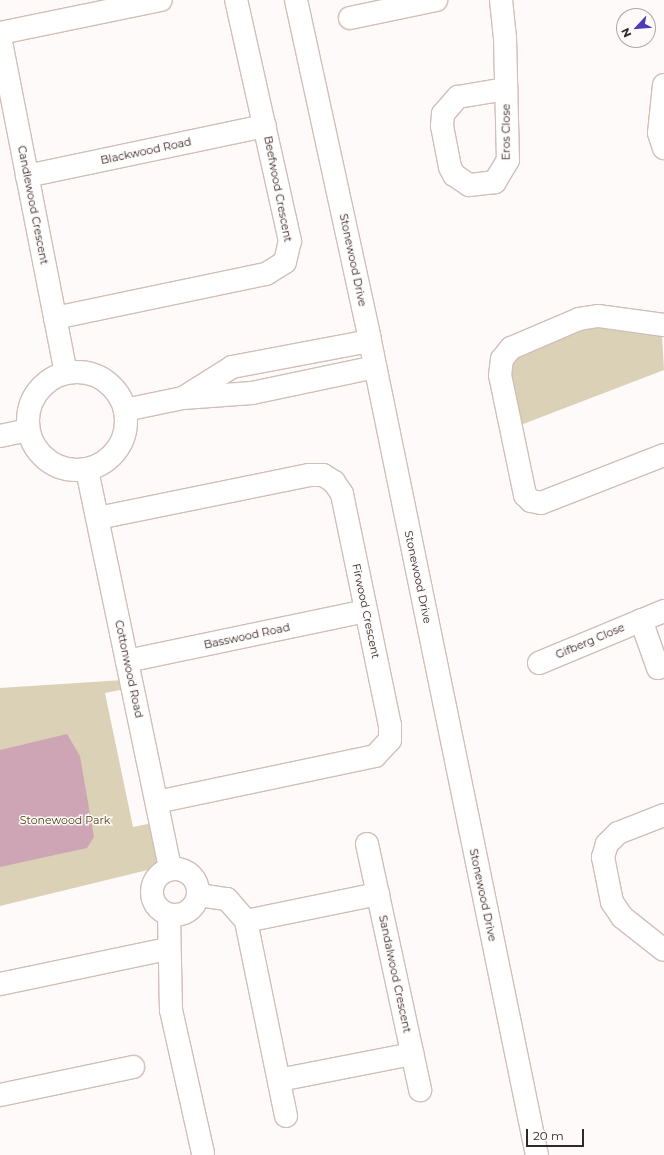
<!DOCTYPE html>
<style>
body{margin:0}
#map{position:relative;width:664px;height:1155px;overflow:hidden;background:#fefaf9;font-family:Montserrat,sans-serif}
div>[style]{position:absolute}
.green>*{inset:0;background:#dbd1b7}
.water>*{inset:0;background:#cea5b4}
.roads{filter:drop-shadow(1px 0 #d0bfb8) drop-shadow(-1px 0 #d0bfb8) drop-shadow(0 1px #d0bfb8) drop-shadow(0 -1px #d0bfb8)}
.minor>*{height:22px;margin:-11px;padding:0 11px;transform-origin:11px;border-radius:11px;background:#fff}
.minor>.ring{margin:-11px;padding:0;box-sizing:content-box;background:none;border:22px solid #fff;border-radius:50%}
span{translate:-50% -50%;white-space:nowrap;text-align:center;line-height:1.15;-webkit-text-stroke:3px #fefaf9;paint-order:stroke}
.street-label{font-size:11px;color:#302927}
.park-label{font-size:11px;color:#504113}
.north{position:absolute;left:616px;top:8px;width:40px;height:40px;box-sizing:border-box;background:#fefaf9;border:1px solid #aca6a5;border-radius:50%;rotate:244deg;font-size:11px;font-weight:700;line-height:16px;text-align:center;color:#302927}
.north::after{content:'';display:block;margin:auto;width:14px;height:18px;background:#4d3cb4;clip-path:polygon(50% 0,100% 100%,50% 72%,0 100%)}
.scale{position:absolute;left:526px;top:1129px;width:58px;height:18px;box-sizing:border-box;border:2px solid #302927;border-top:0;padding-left:5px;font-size:12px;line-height:14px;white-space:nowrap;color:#302927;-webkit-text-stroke:3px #fefaf9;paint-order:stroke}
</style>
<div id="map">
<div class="green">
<div style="clip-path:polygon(598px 325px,662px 335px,664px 370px,518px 426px,508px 376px,511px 360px,568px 333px)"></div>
<div style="clip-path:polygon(123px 680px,125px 689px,105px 693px,133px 827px,153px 823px,159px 854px,156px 863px,152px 869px,0 906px,0 688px)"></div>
</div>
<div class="water">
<div style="clip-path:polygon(67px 734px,80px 756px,94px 837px,87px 848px,0 867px,0 750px)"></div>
</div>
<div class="roads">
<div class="minor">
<div style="left:296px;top:0;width:344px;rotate:77.7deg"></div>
<div style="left:369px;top:336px;width:836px;rotate:78.41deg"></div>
<div style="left:501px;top:0;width:38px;rotate:84deg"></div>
<div style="left:505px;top:38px;width:122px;rotate:88.6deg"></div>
<div style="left:508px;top:160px;width:26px;rotate:121deg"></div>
<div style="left:495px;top:182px;width:26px;rotate:173deg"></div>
<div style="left:469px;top:185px;width:18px;rotate:-146deg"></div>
<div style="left:454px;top:175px;width:9px;rotate:-117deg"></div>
<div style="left:450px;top:167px;width:42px;rotate:-101deg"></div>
<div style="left:442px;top:126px;width:12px;rotate:-85deg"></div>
<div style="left:443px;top:114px;width:23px;rotate:-49deg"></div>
<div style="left:458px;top:97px;width:49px;rotate:-9.5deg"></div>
<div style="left:350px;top:18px;width:88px;rotate:-11.8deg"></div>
<div style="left:0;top:33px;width:164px;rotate:-11.6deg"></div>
<div style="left:0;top:37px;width:342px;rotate:78.9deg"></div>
<div style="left:664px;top:85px;width:48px;rotate:95.9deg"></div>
<div style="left:659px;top:133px;width:16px;rotate:72deg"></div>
<div style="left:27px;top:176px;width:243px;rotate:-11.9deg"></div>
<div style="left:55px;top:318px;width:216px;rotate:-11.8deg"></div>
<div style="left:266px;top:274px;width:22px;rotate:-32deg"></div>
<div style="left:285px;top:262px;width:22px;rotate:-77deg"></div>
<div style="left:290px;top:241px;width:247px;rotate:-102.6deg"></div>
<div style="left:664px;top:325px;width:67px;rotate:-172.2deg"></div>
<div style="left:598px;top:316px;width:19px;rotate:171deg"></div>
<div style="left:579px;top:319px;width:74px;rotate:156.9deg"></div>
<div style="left:511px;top:348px;width:14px;rotate:129deg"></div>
<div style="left:502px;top:359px;width:16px;rotate:97deg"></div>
<div style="left:500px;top:375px;width:123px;rotate:78.2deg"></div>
<div style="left:525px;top:495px;width:8px;rotate:45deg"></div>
<div style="left:531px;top:501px;width:10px;rotate:11deg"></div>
<div style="left:541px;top:503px;width:132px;rotate:-21.3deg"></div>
<div class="ring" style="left:28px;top:372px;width:76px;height:76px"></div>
<div style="left:186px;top:396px;width:54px;rotate:-32.2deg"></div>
<div style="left:232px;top:367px;width:140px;rotate:-10.7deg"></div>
<div style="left:125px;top:410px;width:59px;rotate:-11.7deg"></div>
<div style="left:183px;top:398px;width:69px;rotate:-4.1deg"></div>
<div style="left:252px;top:393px;width:126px;rotate:-11.9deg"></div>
<div style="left:0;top:436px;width:29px;rotate:-12deg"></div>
<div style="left:87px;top:470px;width:408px;rotate:78.2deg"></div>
<div style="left:98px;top:518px;width:215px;rotate:-11.5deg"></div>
<div style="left:309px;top:475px;width:14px"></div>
<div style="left:323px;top:475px;width:13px;rotate:32deg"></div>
<div style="left:334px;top:482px;width:14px;rotate:56deg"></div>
<div style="left:342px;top:494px;width:236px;rotate:78.3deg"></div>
<div style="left:390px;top:725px;width:15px;rotate:90deg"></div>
<div style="left:390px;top:740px;width:22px;rotate:133deg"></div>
<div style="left:375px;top:756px;width:223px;rotate:168.1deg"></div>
<div style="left:641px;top:620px;width:51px;rotate:70.5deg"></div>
<div style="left:127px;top:661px;width:244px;rotate:-11.8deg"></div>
<div style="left:539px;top:663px;width:135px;rotate:-22.6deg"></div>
<div style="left:664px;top:815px;width:49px;rotate:158.6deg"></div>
<div style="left:618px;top:833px;width:16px;rotate:135deg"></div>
<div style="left:607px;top:844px;width:14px;rotate:107deg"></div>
<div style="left:603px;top:857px;width:46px;rotate:78.7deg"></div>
<div style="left:612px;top:902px;width:18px;rotate:56deg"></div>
<div style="left:622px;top:917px;width:53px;rotate:38.2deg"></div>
<div style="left:367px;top:844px;width:252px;rotate:77.8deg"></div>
<div class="ring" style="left:152px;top:869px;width:24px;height:24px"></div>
<div style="left:198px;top:895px;width:29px;rotate:8deg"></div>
<div style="left:227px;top:899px;width:29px;rotate:49deg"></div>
<div style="left:246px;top:921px;width:135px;rotate:-11.6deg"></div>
<div style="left:169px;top:915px;width:95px;rotate:88.8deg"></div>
<div style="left:171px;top:1010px;width:147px;rotate:77.4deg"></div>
<div style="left:246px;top:921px;width:199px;rotate:78.4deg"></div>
<div style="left:0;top:984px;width:172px;rotate:-11.8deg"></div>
<div style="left:279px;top:1080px;width:136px;rotate:-11.1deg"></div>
<div style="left:0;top:1095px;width:136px;rotate:-11.9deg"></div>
</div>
</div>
<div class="street-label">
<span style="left:506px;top:132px;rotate:-90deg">Eros Close</span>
<span style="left:146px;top:151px;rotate:-12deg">Blackwood Road</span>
<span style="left:278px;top:189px;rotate:79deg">Beefwood Crescent</span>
<span style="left:33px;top:205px;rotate:79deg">Candlewood Crescent</span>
<span style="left:353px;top:260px;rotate:78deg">Stonewood Drive</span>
<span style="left:418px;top:577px;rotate:78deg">Stonewood Drive</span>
<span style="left:366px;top:611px;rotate:78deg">Firwood Crescent</span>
<span style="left:247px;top:636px;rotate:-12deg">Basswood Road</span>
<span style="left:590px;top:641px;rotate:-23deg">Gifberg Close</span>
<span style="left:129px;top:669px;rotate:78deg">Cottonwood Road</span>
<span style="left:483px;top:895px;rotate:78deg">Stonewood Drive</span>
<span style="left:395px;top:974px;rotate:78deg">Sandalwood Crescent</span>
</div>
<div class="park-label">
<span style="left:65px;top:820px">Stonewood Park</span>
</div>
<div class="north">N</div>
<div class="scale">20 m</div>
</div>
